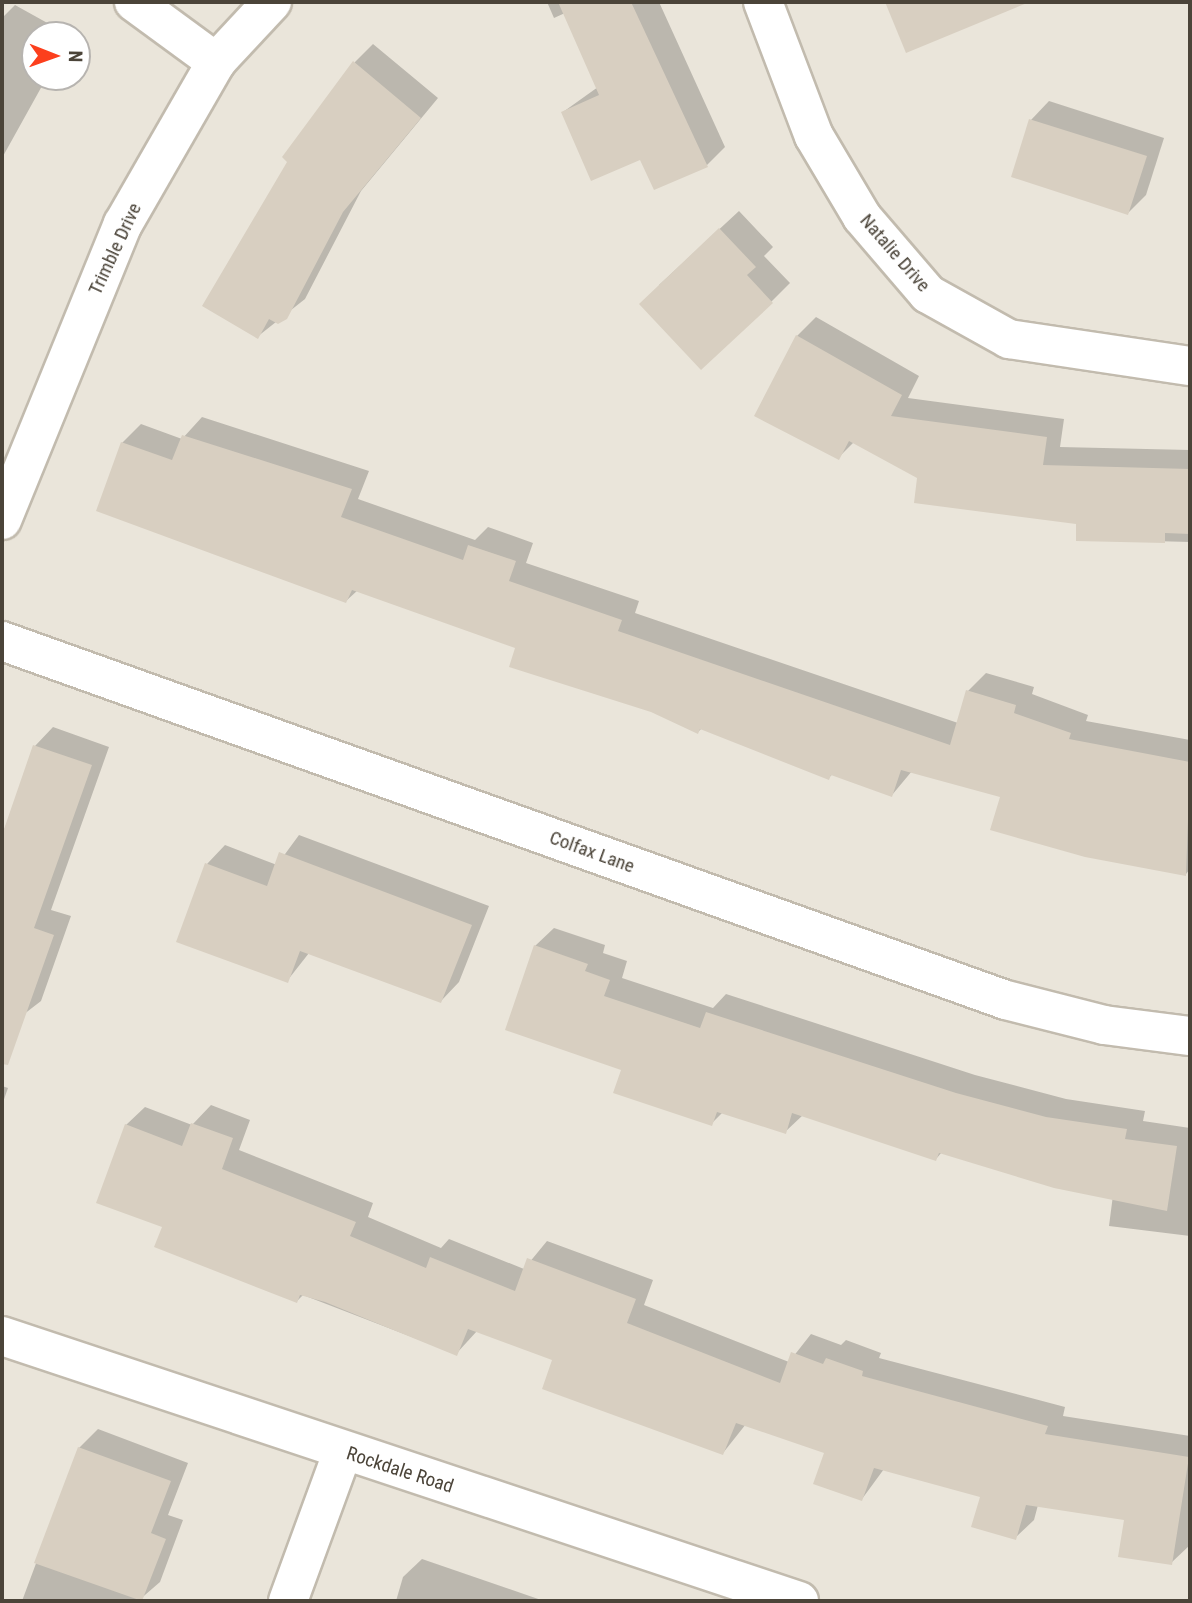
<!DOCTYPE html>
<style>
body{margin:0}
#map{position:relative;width:1192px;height:1603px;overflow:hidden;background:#f6f3ec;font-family:"Roboto Condensed",sans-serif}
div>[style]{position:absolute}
.residential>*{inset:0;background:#eae5da}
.shadow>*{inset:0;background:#0003}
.building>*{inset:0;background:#d8cfc1}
.roads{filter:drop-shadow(2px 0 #c2bbae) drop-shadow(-2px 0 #c2bbae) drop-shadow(0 2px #c2bbae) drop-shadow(0 -2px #c2bbae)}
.minor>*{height:38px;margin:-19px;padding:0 19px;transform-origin:19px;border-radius:19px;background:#fff}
span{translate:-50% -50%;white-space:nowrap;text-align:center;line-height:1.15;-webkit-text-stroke:6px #fff;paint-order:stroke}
.street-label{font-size:19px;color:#4b4439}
.frame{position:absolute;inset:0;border:4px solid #4b4439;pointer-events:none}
.north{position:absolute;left:21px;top:21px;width:70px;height:70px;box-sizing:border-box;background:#fff;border:2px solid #b7b4b0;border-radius:50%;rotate:91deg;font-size:19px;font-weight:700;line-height:28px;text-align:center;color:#4b4439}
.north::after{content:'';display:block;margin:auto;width:24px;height:32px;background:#fc3f1d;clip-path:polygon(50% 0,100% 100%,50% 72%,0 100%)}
</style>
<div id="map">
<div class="residential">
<div style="clip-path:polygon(evenodd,2px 2px,1190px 2px,1190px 1601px,2px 1601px,2px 2px,35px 35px,77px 35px,77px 77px,35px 77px,35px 35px)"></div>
</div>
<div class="shadow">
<div style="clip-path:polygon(547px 2px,659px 2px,725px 147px,707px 165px,641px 158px,563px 112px,598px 87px,565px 13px,554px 18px)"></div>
<div style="clip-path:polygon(887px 2px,1010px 2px,1000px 12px,907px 51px)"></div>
<div style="clip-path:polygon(15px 5px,69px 35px,35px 35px,35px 77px,47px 77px,2px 158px,2px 18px)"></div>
<div style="clip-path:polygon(373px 44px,438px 98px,361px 191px,305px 299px,257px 337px,355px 62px)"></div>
<div style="clip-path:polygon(1049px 101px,1164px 138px,1146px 195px,1128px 213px,1013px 176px,1031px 120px)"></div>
<div style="clip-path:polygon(739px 211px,773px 247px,764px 256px,790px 283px,771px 302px,659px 285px)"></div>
<div style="clip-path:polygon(816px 317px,919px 376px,908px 398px,1064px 419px,1060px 447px,1190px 450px,1190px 542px,1077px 539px,1078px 523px,919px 477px,854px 442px,838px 458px,797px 336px)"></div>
<div style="clip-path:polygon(202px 417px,369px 471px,358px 499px,475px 540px,488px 527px,533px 543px,526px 563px,639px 601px,635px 613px,958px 723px,968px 691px,986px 673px,1034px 687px,1032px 694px,1088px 715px,1086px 721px,1190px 740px,1190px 869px,1186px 874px,1002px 796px,912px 771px,892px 795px,833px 774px,828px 778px,702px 728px,698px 732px,517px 647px,358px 590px,346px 601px,122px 443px,141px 424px,182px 439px)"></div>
<div style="clip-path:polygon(53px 727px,109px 747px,51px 910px,71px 916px,41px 1001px,19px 1018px,2px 1069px,2px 836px,35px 746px)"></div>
<div style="clip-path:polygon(299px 835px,489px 906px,459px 982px,441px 1001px,309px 953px,287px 981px,207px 864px,225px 845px,277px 865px)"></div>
<div style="clip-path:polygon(554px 928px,605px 945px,603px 953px,627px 961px,622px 978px,713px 1008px,726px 994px,975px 1075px,1066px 1099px,1145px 1111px,1143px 1121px,1190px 1128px,1190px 1236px,1109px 1226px,1113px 1195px,942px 1152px,936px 1159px,803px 1115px,785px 1132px,723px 1112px,711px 1124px,623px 1069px,535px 946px)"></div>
<div style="clip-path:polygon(2px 1086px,8px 1088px,2px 1105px)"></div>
<div style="clip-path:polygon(211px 1105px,250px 1120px,239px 1150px,373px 1203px,368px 1217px,441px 1248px,449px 1239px,524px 1269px,547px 1241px,653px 1280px,644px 1305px,789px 1362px,811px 1334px,841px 1345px,846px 1340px,881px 1353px,879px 1358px,1065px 1407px,1063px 1416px,1190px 1436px,1190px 1545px,1171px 1563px,1126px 1518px,1038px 1505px,1034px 1520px,1015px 1538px,982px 1496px,884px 1469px,862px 1499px,826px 1452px,746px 1424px,723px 1453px,554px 1359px,477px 1331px,456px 1354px,303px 1295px,297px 1301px,164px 1226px,126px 1125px,145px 1107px,192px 1125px)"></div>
<div style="clip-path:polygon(98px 1429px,188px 1463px,168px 1515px,183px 1520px,160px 1582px,138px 1601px,22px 1601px,79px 1448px)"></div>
<div style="clip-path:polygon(422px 1559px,544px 1601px,396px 1601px,403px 1577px)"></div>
</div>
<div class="building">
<div style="clip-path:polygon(558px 2px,631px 2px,708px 167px,654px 190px,640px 160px,591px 181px,561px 112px,599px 95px)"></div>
<div style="clip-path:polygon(885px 2px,1027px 2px,1027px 3px,906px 53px)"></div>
<div style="clip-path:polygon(353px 61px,421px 118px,343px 212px,287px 319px,278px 324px,269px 319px,258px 339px,202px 306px,287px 162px,282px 157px)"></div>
<div style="clip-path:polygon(1029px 119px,1147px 156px,1128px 215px,1011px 177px)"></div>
<div style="clip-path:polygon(719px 228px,756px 267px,747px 275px,773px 303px,701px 370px,639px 304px)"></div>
<div style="clip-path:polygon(796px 335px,902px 395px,891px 416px,1047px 437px,1043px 465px,1190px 469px,1190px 534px,1165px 533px,1165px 543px,1076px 541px,1076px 524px,914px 503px,917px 478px,849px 441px,839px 460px,754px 416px)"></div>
<div style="clip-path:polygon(182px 435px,352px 489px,341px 517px,463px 560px,468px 545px,516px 561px,509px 581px,622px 620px,618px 631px,950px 745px,966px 690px,1016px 705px,1014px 713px,1071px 733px,1069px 739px,1190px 762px,1186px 876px,1085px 857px,990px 830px,1000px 797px,901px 770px,892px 797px,831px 775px,829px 780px,700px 729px,698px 734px,651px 712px,509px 667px,515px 648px,352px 590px,346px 603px,96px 511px,121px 442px,172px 460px)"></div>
<div style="clip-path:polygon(33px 745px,92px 765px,34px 928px,54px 935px,8px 1065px,2px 1064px,2px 835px)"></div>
<div style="clip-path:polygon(279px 852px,472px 925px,441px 1003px,300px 951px,288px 983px,176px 942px,205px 863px,267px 886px)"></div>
<div style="clip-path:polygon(534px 945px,588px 964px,585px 971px,610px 980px,604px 996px,700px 1028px,706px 1012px,956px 1093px,1046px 1117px,1127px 1129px,1125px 1139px,1177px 1146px,1167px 1211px,1054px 1188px,939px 1153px,936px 1161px,792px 1113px,786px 1134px,717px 1112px,712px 1126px,613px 1093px,621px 1070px,505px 1030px)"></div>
<div style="clip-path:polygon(191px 1123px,233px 1138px,222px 1169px,356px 1222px,350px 1236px,426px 1268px,430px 1257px,515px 1291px,527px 1258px,636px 1299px,627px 1323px,780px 1383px,791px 1352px,823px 1364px,826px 1358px,863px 1371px,862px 1376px,1048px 1426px,1045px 1434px,1189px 1457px,1172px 1565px,1118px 1557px,1124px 1520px,1026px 1505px,1016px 1540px,971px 1527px,980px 1497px,874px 1468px,862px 1501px,813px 1484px,824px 1453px,736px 1423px,723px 1455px,542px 1389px,552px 1360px,468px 1329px,457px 1356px,325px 1302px,300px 1295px,297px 1303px,154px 1247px,162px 1227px,96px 1203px,125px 1124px,182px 1146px)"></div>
<div style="clip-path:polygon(78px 1447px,171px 1481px,151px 1533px,166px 1539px,142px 1601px,34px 1563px)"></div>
</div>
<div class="roads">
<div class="minor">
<div style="left:134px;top:2px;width:102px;rotate:36.2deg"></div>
<div style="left:763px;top:2px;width:143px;rotate:69.2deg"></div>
<div style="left:814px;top:136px;width:94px;rotate:59.3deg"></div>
<div style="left:862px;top:217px;width:101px;rotate:49.4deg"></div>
<div style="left:928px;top:294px;width:93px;rotate:29.1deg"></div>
<div style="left:1009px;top:339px;width:183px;rotate:8.5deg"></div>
<div style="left:2px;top:520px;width:320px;rotate:-67.8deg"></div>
<div style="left:123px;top:224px;width:187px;rotate:-60.1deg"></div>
<div style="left:216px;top:62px;width:82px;rotate:-47deg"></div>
<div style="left:2px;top:641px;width:1066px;rotate:19.68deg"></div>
<div style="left:1006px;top:1000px;width:101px;rotate:14.3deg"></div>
<div style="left:1104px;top:1025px;width:87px;rotate:7.3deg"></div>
<div style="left:2px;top:1336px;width:840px;rotate:18.39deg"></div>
<div style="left:288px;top:1601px;width:160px;rotate:-69.9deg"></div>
</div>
</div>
<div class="street-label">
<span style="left:115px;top:249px;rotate:-65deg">Trimble Drive</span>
<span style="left:895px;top:253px;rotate:49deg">Natalie Drive</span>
<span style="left:592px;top:852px;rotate:20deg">Colfax Lane</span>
<span style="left:400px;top:1470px;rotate:18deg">Rockdale Road</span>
</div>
<div class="frame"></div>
<div class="north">N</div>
</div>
